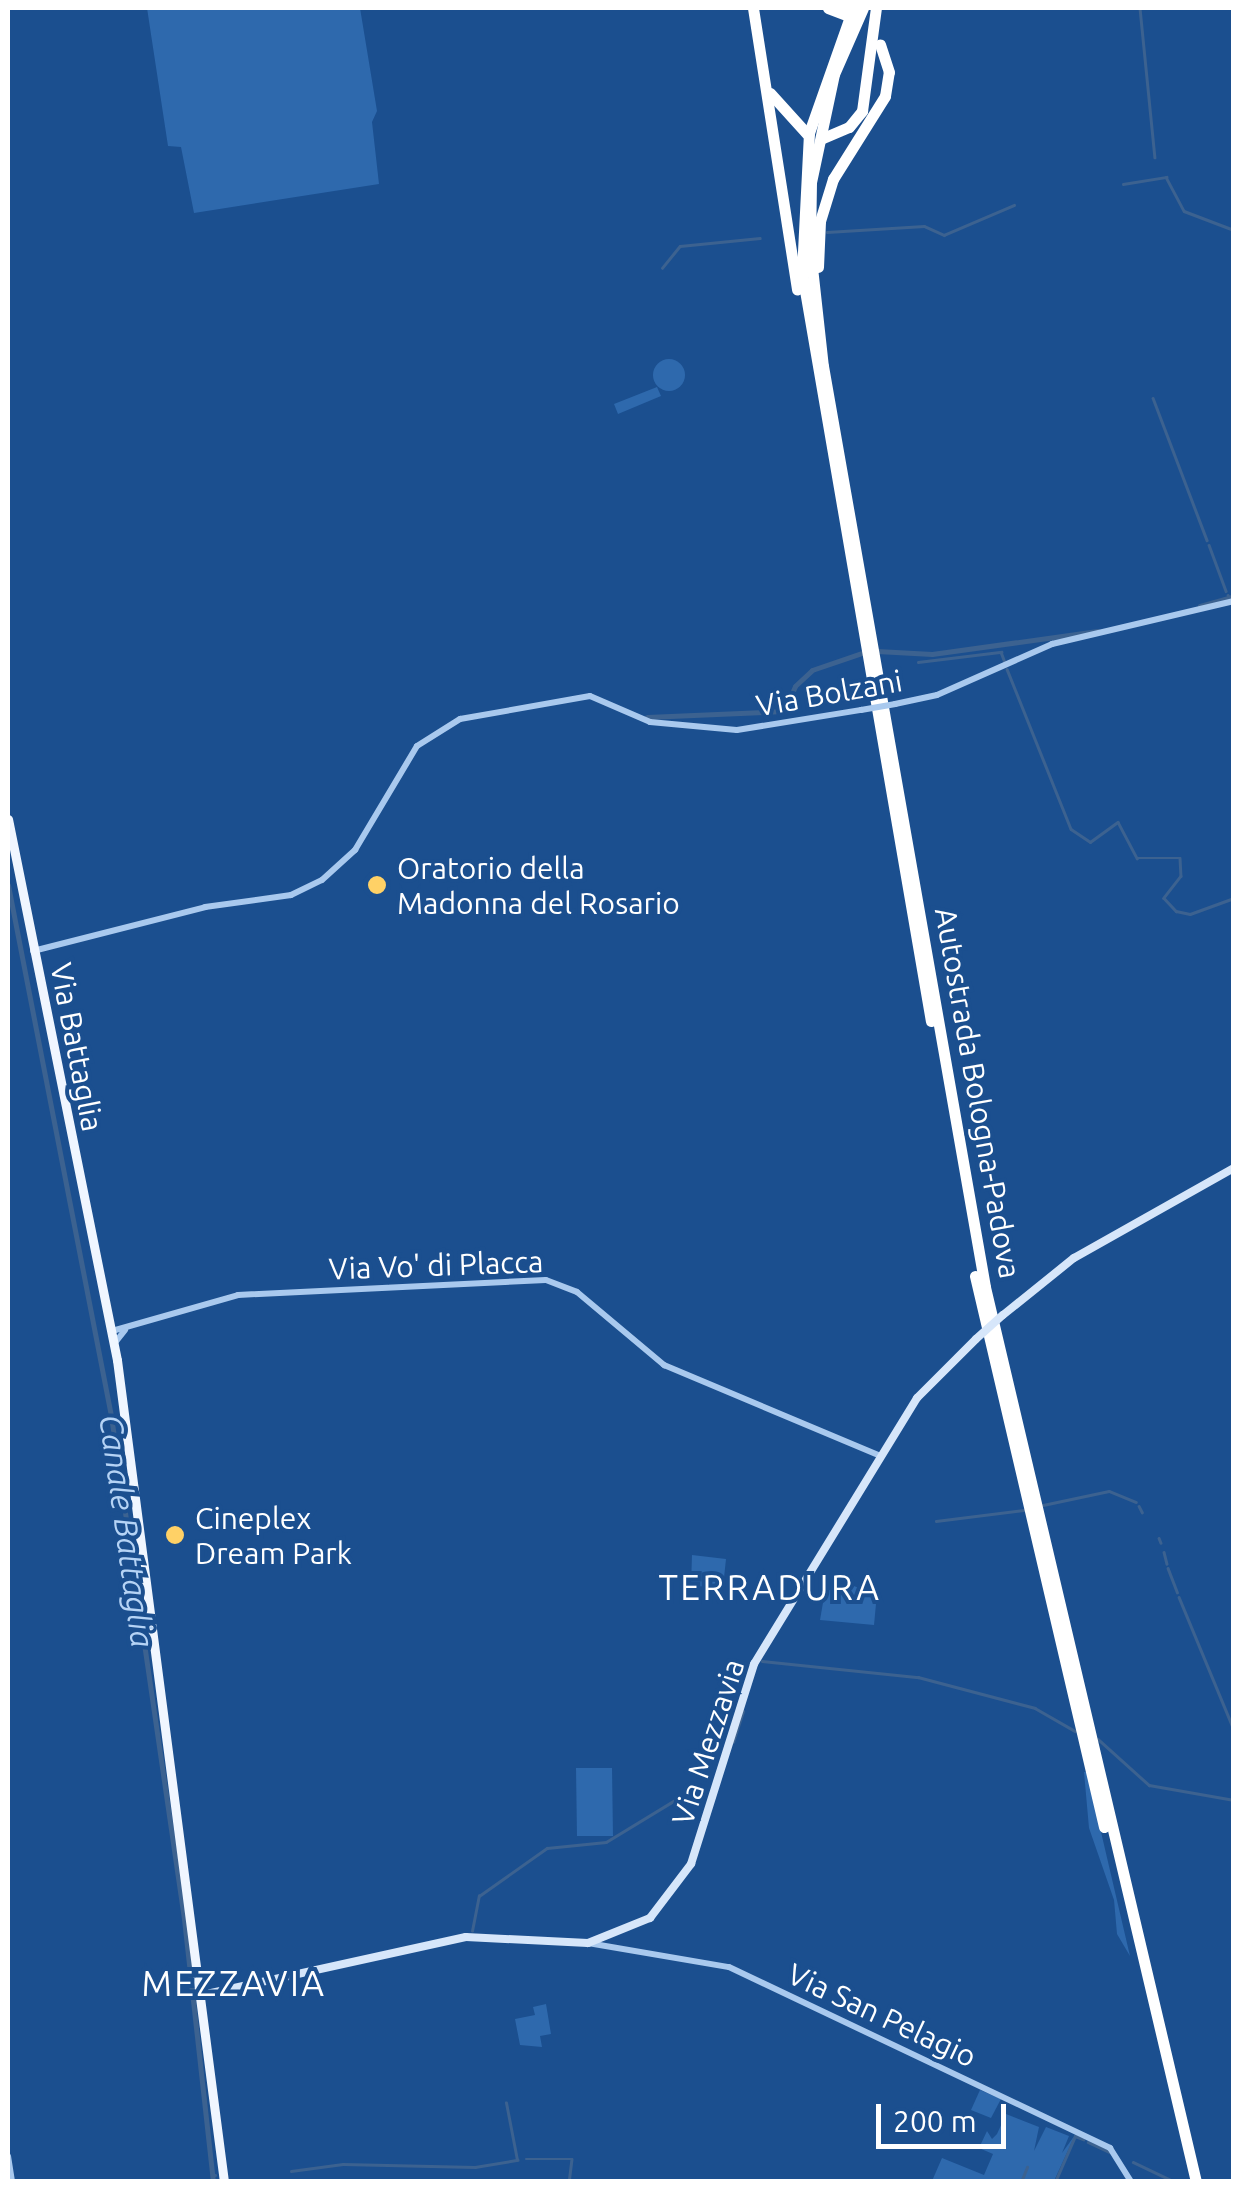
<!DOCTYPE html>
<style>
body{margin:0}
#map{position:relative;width:1241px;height:2189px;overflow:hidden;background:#1b4f8f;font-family:Ubuntu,sans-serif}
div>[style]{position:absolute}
.green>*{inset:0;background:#2e69ad}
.round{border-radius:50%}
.stream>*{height:2.5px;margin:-1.25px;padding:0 1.25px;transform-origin:1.25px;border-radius:1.25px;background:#3c6290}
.canal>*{height:5px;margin:-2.5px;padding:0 2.5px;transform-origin:2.5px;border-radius:2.5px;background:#3c6290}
.tertiary>*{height:6px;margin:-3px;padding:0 3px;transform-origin:3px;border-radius:3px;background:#a9c9ee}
.secondary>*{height:8px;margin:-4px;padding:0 4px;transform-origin:4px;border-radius:4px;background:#d6e6fa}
.primary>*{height:9px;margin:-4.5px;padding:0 4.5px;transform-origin:4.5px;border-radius:4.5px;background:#f0f6ff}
.motorway>*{height:11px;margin:-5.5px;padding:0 5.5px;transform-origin:5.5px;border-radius:5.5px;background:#fff}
.tertiary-bridge>*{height:6px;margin:-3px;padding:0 3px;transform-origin:3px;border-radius:3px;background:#a9c9ee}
.secondary-bridge>*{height:8px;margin:-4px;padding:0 4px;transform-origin:4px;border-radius:4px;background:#d6e6fa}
.dots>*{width:28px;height:28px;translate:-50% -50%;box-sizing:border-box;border:5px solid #1b4f8f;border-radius:50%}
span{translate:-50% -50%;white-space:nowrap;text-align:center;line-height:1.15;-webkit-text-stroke:8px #1b4f8f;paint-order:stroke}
.street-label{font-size:30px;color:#fff}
.poi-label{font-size:30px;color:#fff}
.left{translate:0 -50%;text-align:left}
.water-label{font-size:32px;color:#b5d3f5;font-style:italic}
.quarter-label{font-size:35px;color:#fff;letter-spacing:2.5px}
.frame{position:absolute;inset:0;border:10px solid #fff;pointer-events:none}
.scale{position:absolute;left:876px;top:2104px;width:130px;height:45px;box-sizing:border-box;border:5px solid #fff;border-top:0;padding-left:12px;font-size:30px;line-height:35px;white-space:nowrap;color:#fff;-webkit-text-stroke:8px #1b4f8f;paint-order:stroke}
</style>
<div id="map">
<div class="green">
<div style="clip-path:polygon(147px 8px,360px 8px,377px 111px,372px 122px,379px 184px,194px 213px,181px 147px,168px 146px)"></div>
<div class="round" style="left:653px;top:359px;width:32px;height:32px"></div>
<div style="clip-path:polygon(657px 387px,661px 396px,618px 414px,614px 404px)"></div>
<div style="clip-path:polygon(692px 1555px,726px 1559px,723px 1587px,691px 1586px)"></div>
<div style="clip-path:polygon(850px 1585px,877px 1593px,874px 1625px,820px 1620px,825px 1591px)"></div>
<div style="clip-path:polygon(576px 1768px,612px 1768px,613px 1836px,577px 1836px)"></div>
<div style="clip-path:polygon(1084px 1772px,1087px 1772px,1130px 1956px,1117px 1934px,1114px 1900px,1089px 1828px)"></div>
<div style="clip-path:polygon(546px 2004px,551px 2034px,540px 2036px,542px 2047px,520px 2045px,515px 2019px,535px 2015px,533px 2007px)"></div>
<div style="clip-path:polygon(980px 2090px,1001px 2099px,991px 2118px,971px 2110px)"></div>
<div style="clip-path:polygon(1006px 2114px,1039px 2127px,1034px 2151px,1046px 2127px,1069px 2136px,1062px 2153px,1075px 2135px,1054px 2181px,932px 2181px,942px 2158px,984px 2175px,993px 2154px,979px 2148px,987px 2131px,992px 2139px,997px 2134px)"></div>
</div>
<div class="stream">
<div style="left:1140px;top:8px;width:150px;rotate:84.3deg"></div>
<div style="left:1123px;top:184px;width:44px;rotate:-9.2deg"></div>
<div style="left:1166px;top:177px;width:38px;rotate:62deg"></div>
<div style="left:1184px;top:211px;width:53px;rotate:20.8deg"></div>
<div style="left:827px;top:232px;width:97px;rotate:-3.5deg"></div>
<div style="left:924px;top:226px;width:22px;rotate:24deg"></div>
<div style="left:944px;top:235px;width:76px;rotate:-23.2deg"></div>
<div style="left:662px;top:268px;width:28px;rotate:-51deg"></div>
<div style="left:680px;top:246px;width:80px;rotate:-5.7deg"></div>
<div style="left:1153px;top:398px;width:152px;rotate:69.2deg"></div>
<div style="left:1209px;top:545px;width:49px;rotate:69.7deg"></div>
<div style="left:1228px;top:595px;width:2px;rotate:63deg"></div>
<div style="left:918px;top:662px;width:84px;rotate:-6.9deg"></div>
<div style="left:1001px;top:652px;width:9px;rotate:69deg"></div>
<div style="left:1007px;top:669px;width:172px;rotate:68.2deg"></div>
<div style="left:1071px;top:829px;width:23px;rotate:34deg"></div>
<div style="left:1090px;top:842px;width:34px;rotate:-36deg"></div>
<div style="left:1118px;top:822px;width:41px;rotate:62.2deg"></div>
<div style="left:1137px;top:858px;width:43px"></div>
<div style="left:1180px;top:858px;width:18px;rotate:87deg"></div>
<div style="left:1181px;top:876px;width:28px;rotate:128deg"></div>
<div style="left:1164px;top:898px;width:18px;rotate:47deg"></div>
<div style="left:1176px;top:911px;width:14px;rotate:12deg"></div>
<div style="left:1190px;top:914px;width:47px;rotate:-20deg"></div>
<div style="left:1043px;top:1505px;width:67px;rotate:-12deg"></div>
<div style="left:1109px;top:1491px;width:29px;rotate:22deg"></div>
<div style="left:1139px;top:1506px;width:7px;rotate:63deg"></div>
<div style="left:936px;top:1521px;width:88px;rotate:-7.2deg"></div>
<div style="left:1159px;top:1538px;width:5px;rotate:68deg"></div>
<div style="left:1164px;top:1552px;width:12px;rotate:76deg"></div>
<div style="left:1168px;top:1568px;width:26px;rotate:69deg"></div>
<div style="left:1179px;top:1597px;width:144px;rotate:67.5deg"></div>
<div style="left:762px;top:1661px;width:157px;rotate:5.9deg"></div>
<div style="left:918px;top:1677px;width:121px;rotate:14.8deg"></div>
<div style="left:1035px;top:1708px;width:46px;rotate:29.9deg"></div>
<div style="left:1098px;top:1739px;width:69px;rotate:42deg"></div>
<div style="left:1149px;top:1785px;width:86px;rotate:10deg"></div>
<div style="left:733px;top:1742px;width:32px;rotate:-72deg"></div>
<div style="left:472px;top:1931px;width:36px;rotate:-79deg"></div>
<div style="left:479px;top:1896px;width:83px;rotate:-35.2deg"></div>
<div style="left:547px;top:1848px;width:59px;rotate:-5.8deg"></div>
<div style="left:606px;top:1842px;width:81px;rotate:-31.3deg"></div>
<div style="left:675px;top:1800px;width:23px;rotate:-5deg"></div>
<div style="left:1088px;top:2142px;width:23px;rotate:25deg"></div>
<div style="left:526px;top:2159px;width:46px"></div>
<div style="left:572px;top:2159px;width:23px;rotate:97deg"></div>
<div style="left:1133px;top:2162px;width:47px;rotate:25.5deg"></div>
<div style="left:291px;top:2171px;width:52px;rotate:-7.7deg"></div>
<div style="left:343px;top:2164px;width:132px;rotate:1.3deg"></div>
<div style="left:475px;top:2167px;width:43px;rotate:-9.5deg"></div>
<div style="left:517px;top:2160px;width:58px;rotate:-100.9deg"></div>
<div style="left:212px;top:2176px;width:3px;rotate:-18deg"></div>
<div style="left:1021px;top:2182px;width:16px;rotate:-68deg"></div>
<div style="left:1055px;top:2182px;width:50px;rotate:-66.5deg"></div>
<div style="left:1075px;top:2136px;width:9px;rotate:21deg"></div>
</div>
<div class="canal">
<div style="left:1200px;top:606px;width:35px;rotate:-16deg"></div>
<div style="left:877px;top:651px;width:55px;rotate:3.1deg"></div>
<div style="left:932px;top:654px;width:167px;rotate:-7.9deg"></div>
<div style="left:647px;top:717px;width:137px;rotate:-2.5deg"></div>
<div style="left:784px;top:711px;width:27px;rotate:-66deg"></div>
<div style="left:795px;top:686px;width:23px;rotate:-43deg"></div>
<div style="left:812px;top:670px;width:53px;rotate:-18.8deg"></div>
<div style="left:8px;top:885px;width:541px;rotate:79.02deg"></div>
<div style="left:111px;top:1416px;width:508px;rotate:81.74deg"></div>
<div style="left:184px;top:1919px;width:265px;rotate:83.7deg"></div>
</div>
<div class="tertiary">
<div style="left:895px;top:704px;width:43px;rotate:-12.1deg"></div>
<div style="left:937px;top:695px;width:126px;rotate:-23.9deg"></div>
<div style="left:1052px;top:644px;width:187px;rotate:-13.3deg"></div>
<div style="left:33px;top:951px;width:178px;rotate:-14.3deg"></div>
<div style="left:205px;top:907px;width:87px;rotate:-7.9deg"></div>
<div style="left:291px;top:895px;width:34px;rotate:-26deg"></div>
<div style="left:322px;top:880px;width:45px;rotate:-42.3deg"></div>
<div style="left:355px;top:850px;width:121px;rotate:-59.2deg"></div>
<div style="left:417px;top:746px;width:51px;rotate:-32.1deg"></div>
<div style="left:460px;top:719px;width:132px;rotate:-10deg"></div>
<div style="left:590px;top:696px;width:65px;rotate:23.4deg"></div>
<div style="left:650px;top:722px;width:87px;rotate:5.3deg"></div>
<div style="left:737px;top:730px;width:126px;rotate:-9.2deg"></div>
<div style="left:112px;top:1331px;width:131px;rotate:-15.9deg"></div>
<div style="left:238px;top:1295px;width:308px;rotate:-2.8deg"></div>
<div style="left:546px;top:1280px;width:33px;rotate:21deg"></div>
<div style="left:577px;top:1292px;width:114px;rotate:40deg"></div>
<div style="left:664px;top:1365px;width:235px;rotate:22.8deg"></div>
<div style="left:114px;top:1344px;width:18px;rotate:-52deg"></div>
<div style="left:588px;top:1943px;width:143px;rotate:9.7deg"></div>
<div style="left:729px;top:1967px;width:422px;rotate:25.4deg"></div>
<div style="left:1110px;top:2148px;width:40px;rotate:58deg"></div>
<div style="left:8px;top:2156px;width:26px;rotate:81deg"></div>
</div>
<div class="secondary">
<div style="left:1003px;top:1315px;width:91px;rotate:-38.8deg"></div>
<div style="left:1074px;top:1258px;width:184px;rotate:-29.4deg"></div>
<div style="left:202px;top:1995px;width:270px;rotate:-12.4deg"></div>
<div style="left:466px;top:1937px;width:122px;rotate:2.8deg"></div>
<div style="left:588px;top:1943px;width:67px;rotate:-22deg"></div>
<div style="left:650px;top:1918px;width:68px;rotate:-52.8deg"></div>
<div style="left:691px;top:1864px;width:210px;rotate:-72.5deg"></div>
<div style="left:754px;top:1664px;width:312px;rotate:-58.5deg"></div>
<div style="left:917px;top:1398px;width:83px;rotate:-45deg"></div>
</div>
<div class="primary">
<div style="left:8px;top:819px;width:552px;rotate:78.61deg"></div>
<div style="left:117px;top:1360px;width:829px;rotate:82.58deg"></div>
</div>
<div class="motorway">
<div style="left:753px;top:8px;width:285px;rotate:81.1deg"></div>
<div style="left:828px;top:8px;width:19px;rotate:21deg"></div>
<div style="left:853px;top:8px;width:133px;rotate:109.4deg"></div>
<div style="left:809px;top:133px;width:140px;rotate:92.9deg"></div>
<div style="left:802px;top:273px;width:759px;rotate:80.22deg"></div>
<div style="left:863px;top:8px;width:72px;rotate:113.7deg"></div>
<div style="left:834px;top:74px;width:110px;rotate:102deg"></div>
<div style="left:811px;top:182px;width:67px;rotate:90.9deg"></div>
<div style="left:810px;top:249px;width:118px;rotate:83.7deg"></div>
<div style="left:823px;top:366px;width:935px;rotate:80.02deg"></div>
<div style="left:985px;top:1287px;width:920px;rotate:76.73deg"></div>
<div style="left:770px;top:93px;width:55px;rotate:47.9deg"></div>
<div style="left:823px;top:138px;width:28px;rotate:-23deg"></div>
<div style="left:849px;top:127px;width:21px;rotate:-51deg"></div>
<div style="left:862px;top:111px;width:104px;rotate:-82.3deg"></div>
<div style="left:818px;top:267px;width:46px;rotate:-87.5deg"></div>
<div style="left:820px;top:221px;width:44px;rotate:-72.8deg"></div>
<div style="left:833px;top:179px;width:98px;rotate:-57.9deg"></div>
<div style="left:885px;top:96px;width:24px;rotate:-81deg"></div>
<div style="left:889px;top:72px;width:29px;rotate:-108deg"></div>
<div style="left:975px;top:1276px;width:566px;rotate:76.82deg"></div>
</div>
<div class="tertiary-bridge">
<div style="left:861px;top:710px;width:35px;rotate:-10deg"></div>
</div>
<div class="secondary-bridge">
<div style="left:976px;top:1339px;width:36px;rotate:-42deg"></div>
</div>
<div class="dots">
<div style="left:377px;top:885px;background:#ffd166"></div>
<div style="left:175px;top:1535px;background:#ffd166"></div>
</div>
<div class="street-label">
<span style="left:829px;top:693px;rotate:-10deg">Via Bolzani</span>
<span style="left:77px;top:1047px;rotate:79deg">Via Battaglia</span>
<span style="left:978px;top:1093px;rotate:80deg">Autostrada Bologna-Padova</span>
<span style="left:436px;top:1265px;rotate:-2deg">Via Vo' di Placca</span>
<span style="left:708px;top:1742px;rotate:-72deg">Via Mezzavia</span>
<span style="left:882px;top:2015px;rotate:25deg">Via San Pelagio</span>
</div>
<div class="poi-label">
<span class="left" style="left:397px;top:885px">Oratorio della<br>Madonna del Rosario</span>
<span class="left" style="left:195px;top:1535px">Cineplex<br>Dream Park</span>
</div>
<div class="water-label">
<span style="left:127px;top:1531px;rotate:82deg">Canale Battaglia</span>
</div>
<div class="quarter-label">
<span style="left:770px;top:1587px">TERRADURA</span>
<span style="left:234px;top:1983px">MEZZAVIA</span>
</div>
<div class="frame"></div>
<div class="scale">200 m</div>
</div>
